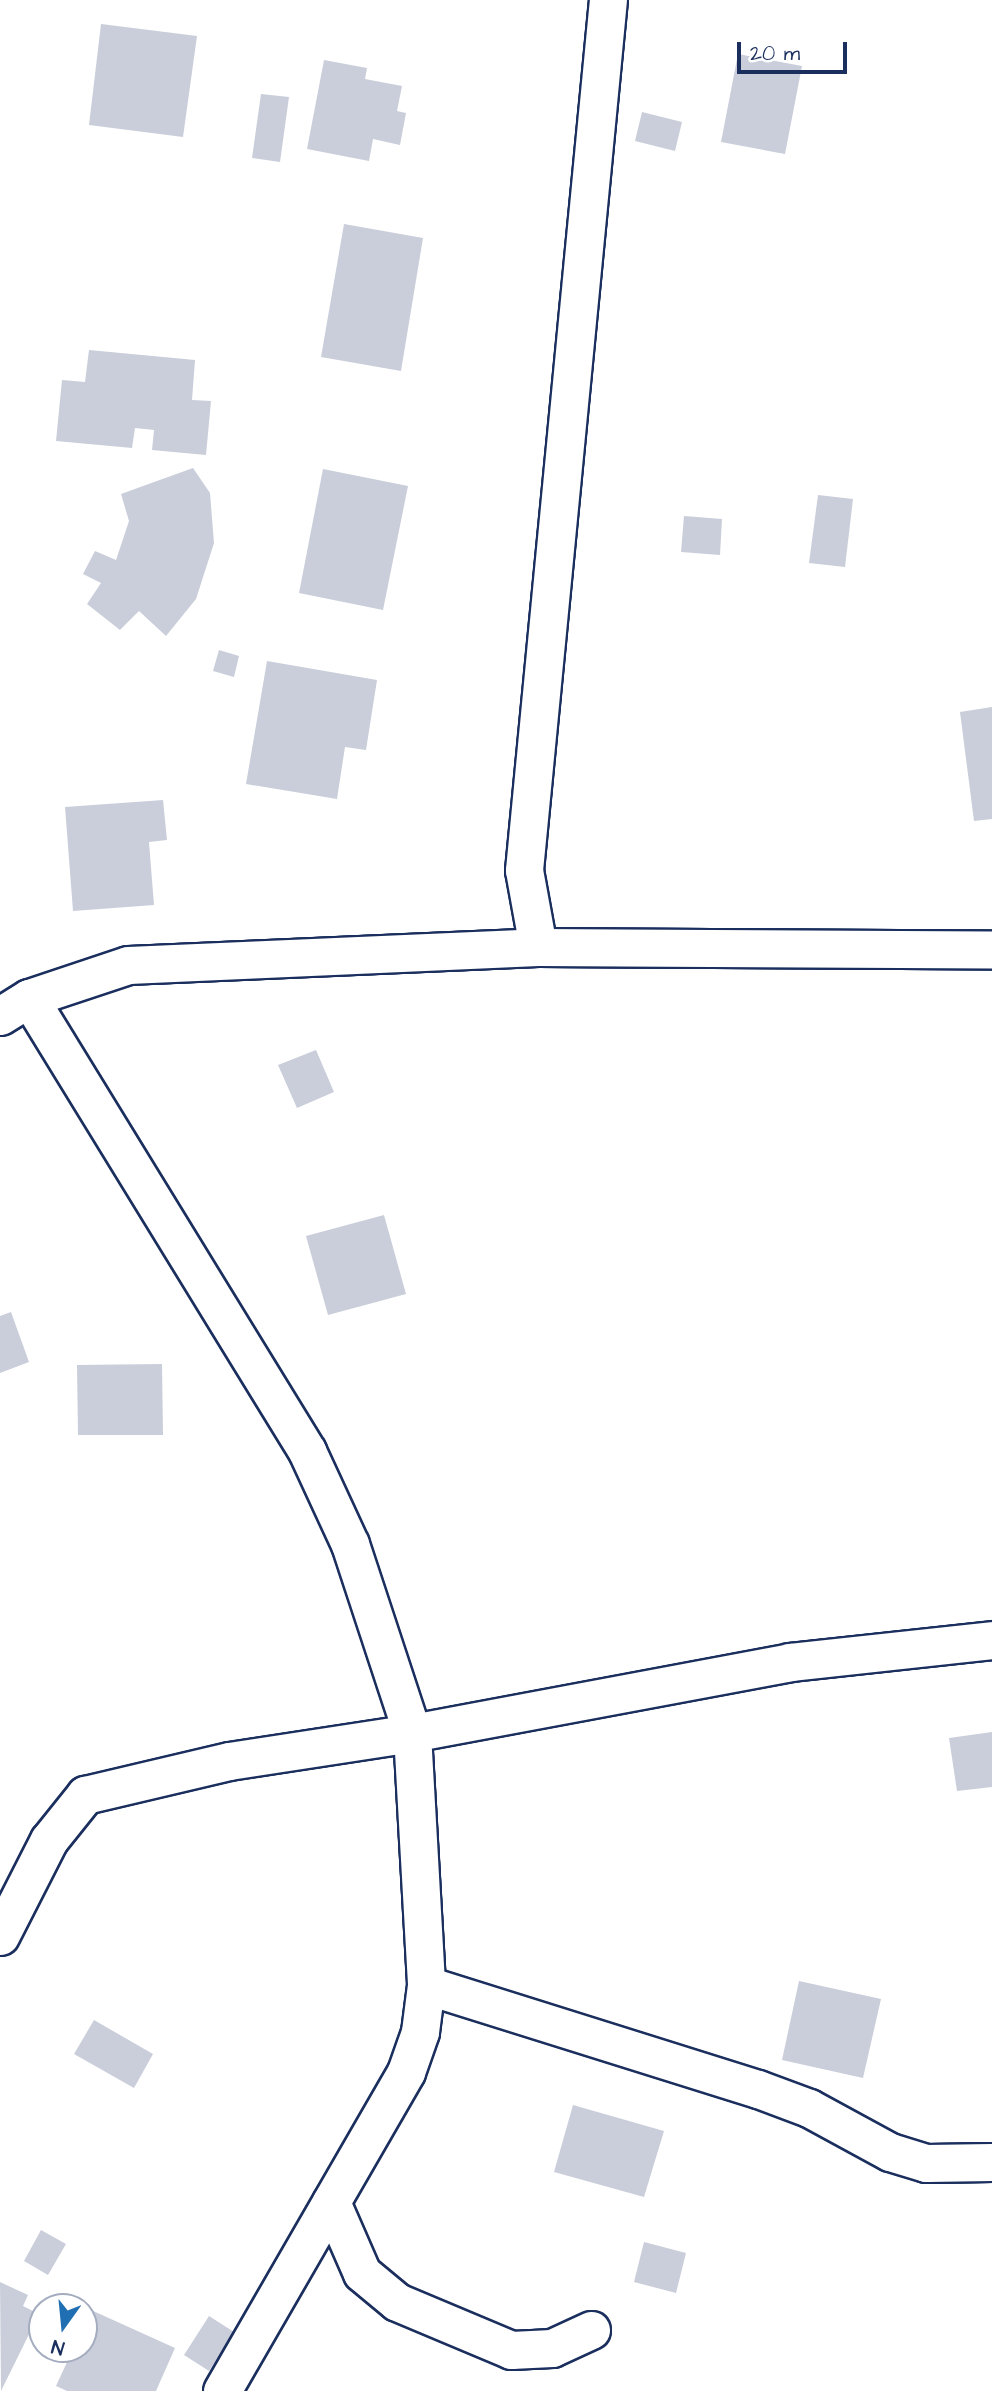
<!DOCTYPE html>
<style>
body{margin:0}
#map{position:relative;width:992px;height:2391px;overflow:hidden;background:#fff;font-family:"Architects Daughter",sans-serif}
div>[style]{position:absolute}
.building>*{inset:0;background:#caceda}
.roads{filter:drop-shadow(2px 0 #1b2f5e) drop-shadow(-2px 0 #1b2f5e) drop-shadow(0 2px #1b2f5e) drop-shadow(0 -2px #1b2f5e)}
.minor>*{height:37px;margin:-18.5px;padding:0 18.5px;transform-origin:18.5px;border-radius:18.5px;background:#fff}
span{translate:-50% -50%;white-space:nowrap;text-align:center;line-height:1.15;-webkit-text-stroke:6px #fff;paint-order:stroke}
.north{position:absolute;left:28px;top:2293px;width:70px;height:70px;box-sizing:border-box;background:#fff;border:2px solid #a4acbf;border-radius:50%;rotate:195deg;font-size:19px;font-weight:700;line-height:28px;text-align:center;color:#1b2f5e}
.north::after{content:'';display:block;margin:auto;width:24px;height:32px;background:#1f6fb2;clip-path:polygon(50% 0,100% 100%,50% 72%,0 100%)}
.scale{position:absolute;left:737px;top:42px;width:110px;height:32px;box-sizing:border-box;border:4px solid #1b2f5e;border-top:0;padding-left:9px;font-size:21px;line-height:24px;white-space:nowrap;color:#1b2f5e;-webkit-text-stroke:5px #fff;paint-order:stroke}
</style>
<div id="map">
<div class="building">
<div style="clip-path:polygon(101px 24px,197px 36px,183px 137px,89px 125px)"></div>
<div style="clip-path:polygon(738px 54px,802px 66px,785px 154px,721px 142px)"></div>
<div style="clip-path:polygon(324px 60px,367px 68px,365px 79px,402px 86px,397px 111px,406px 113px,400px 145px,373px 139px,369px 161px,307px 149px)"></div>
<div style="clip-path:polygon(261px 94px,289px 97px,280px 162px,252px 158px)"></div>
<div style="clip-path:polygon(642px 112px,682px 122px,675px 151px,635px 141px)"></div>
<div style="clip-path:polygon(344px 224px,423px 238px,401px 371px,321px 357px)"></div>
<div style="clip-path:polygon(89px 350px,195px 360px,192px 400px,211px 401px,206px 455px,152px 450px,154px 430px,135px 428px,132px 448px,56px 441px,62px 380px,85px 382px)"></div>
<div style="clip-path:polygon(193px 468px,210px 493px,214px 543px,196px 599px,166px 636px,139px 611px,120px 630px,87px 604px,101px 583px,83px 574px,95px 551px,116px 560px,129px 521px,121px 494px)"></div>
<div style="clip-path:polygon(323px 469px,408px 486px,383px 610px,299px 593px)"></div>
<div style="clip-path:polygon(818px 495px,853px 499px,845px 567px,809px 563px)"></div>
<div style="clip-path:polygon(684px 516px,722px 519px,720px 555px,681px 552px)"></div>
<div style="clip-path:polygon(219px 650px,239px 656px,234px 677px,213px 671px)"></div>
<div style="clip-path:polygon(267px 661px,377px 680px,366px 750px,345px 747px,337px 799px,246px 784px)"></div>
<div style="clip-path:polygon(992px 707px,992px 819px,974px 821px,960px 712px)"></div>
<div style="clip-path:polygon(163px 800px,167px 840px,149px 842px,154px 905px,73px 911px,65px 807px)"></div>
<div style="clip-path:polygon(316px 1050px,334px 1092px,297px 1108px,278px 1065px)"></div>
<div style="clip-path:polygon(384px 1215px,406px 1294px,328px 1315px,306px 1236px)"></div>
<div style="clip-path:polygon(11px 1312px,29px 1362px,0 1373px,0 1316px)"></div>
<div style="clip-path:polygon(162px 1364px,163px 1435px,78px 1435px,77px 1365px)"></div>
<div style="clip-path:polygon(992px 1732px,992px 1787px,957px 1791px,949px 1738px)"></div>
<div style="clip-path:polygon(799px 1981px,881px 1999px,863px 2078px,782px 2060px)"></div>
<div style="clip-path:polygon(94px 2020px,153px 2054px,134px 2088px,74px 2054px)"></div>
<div style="clip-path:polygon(573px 2105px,664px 2131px,644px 2197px,554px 2172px)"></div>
<div style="clip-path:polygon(41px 2230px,66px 2244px,48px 2275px,24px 2261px)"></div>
<div style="clip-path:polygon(644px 2242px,686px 2253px,676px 2293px,634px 2282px)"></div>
<div style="clip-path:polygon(0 2282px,28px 2295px,23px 2306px,39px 2314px,1px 2391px)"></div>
<div style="clip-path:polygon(91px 2310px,175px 2348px,156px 2391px,67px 2391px,56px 2386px,73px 2349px,84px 2349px,84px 2324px)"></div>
<div style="clip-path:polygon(209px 2316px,234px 2332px,209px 2371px,184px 2355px)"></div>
</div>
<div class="roads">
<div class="minor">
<div style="left:538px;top:947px;width:78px;rotate:-100.3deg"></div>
<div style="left:524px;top:870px;width:874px;rotate:-84.49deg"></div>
<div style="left:29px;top:998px;width:532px;rotate:58.46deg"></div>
<div style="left:307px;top:1451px;width:102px;rotate:65.2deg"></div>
<div style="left:350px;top:1544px;width:199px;rotate:71.8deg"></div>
<div style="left:412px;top:1733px;width:252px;rotate:86.8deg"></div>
<div style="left:426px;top:1985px;width:47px;rotate:97.3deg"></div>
<div style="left:420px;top:2032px;width:42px;rotate:109.3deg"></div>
<div style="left:406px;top:2072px;width:368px;rotate:120deg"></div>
<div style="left:0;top:1016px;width:34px;rotate:-32deg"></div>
<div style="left:29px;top:998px;width:104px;rotate:-18.4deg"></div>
<div style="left:128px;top:965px;width:410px;rotate:-2.5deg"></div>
<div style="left:538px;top:947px;width:454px;rotate:0.3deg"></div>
<div style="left:0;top:1936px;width:108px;rotate:-63deg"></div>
<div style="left:49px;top:1840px;width:58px;rotate:-51.3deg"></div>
<div style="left:85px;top:1795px;width:148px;rotate:-13.3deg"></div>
<div style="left:229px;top:1761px;width:185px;rotate:-8.7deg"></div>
<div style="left:412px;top:1733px;width:385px;rotate:-10.6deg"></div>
<div style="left:790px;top:1662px;width:203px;rotate:-6.2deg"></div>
<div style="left:426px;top:1985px;width:348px;rotate:17.4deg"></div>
<div style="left:758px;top:2089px;width:54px;rotate:20.4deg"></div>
<div style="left:809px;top:2108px;width:92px;rotate:28.5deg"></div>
<div style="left:890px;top:2152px;width:38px;rotate:17deg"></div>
<div style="left:926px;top:2163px;width:66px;rotate:-0.9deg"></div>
<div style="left:331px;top:2202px;width:77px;rotate:66.4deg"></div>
<div style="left:362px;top:2273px;width:45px;rotate:39.6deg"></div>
<div style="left:397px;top:2302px;width:124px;rotate:22.8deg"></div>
<div style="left:511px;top:2350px;width:41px;rotate:-2.8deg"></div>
<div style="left:552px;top:2348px;width:43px;rotate:-24.8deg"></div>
</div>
</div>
<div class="north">N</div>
<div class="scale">20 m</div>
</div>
